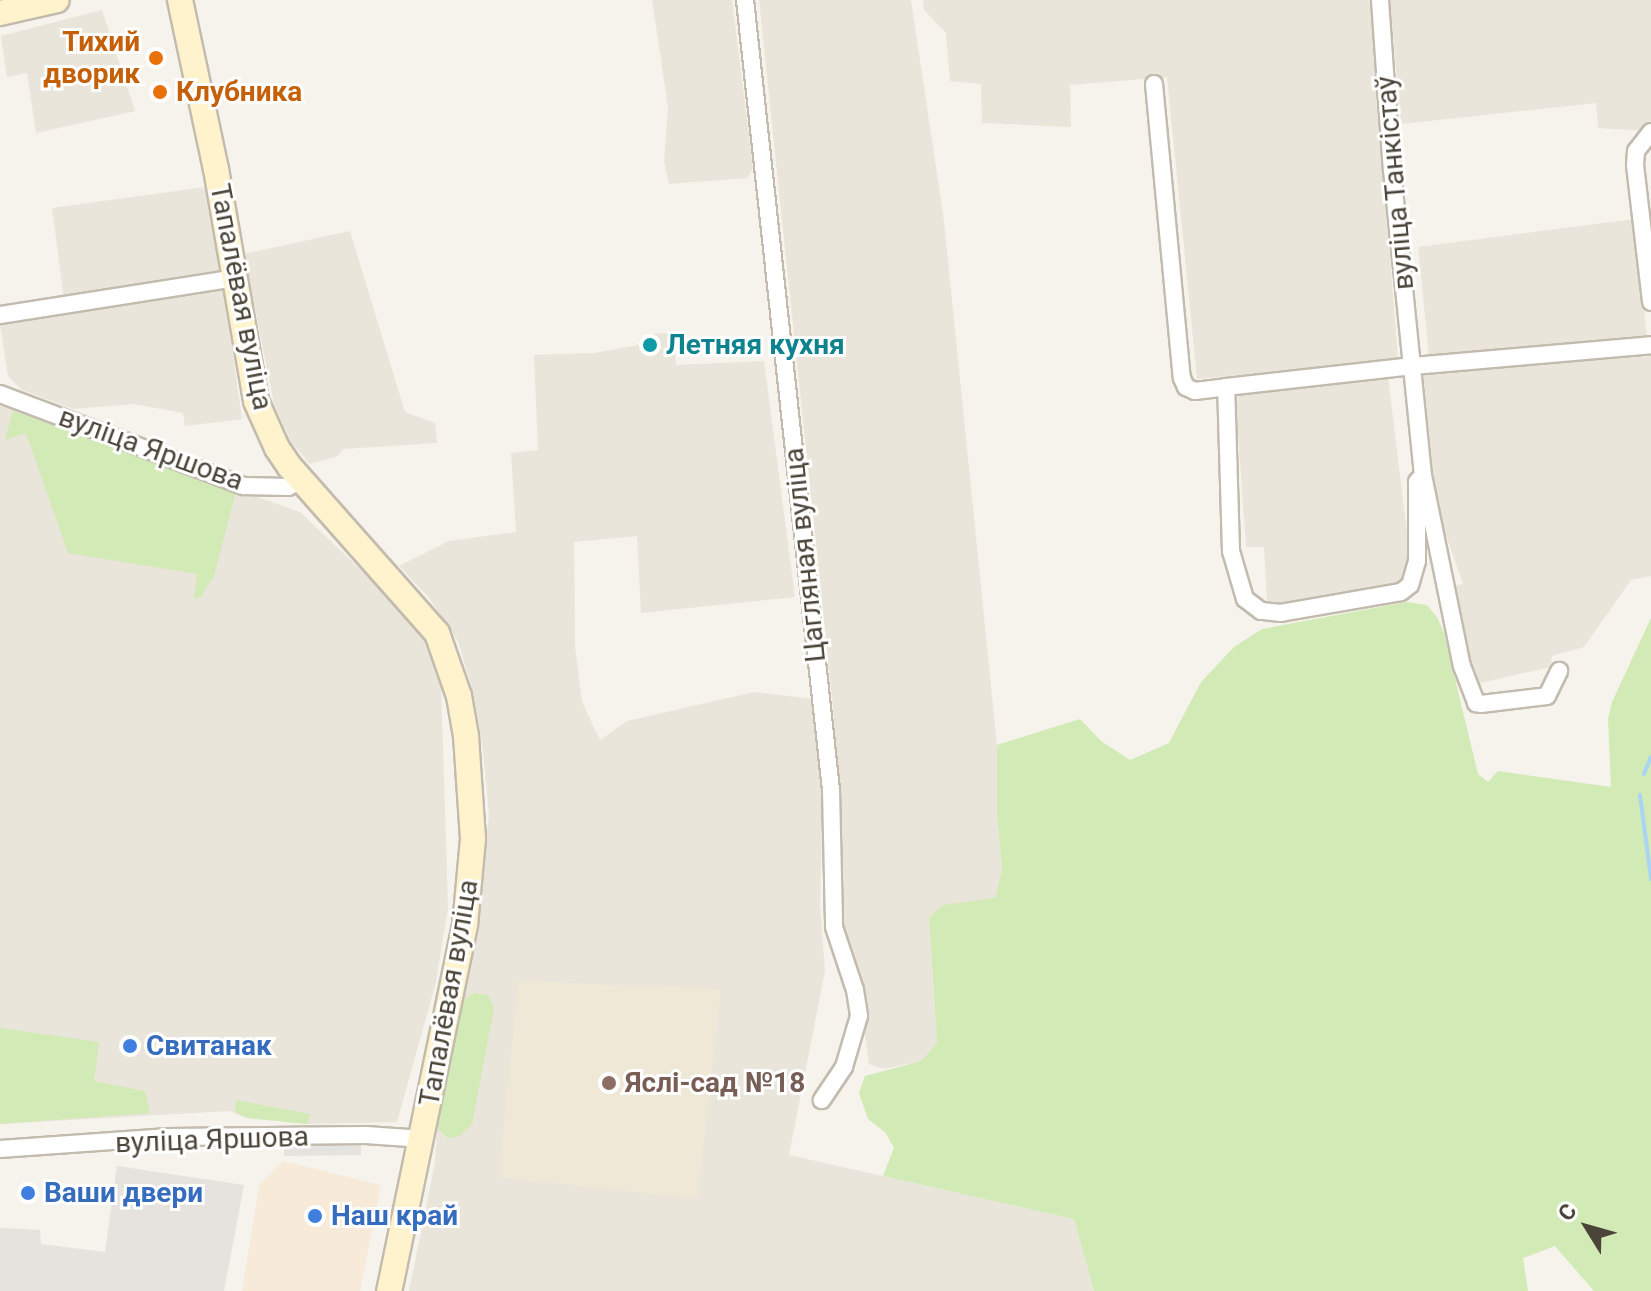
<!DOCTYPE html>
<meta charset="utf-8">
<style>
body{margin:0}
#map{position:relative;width:1651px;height:1291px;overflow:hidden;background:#f6f3ec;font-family:Roboto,sans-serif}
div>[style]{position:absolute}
.residential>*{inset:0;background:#eae5da}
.commercial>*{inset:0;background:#f7ead8}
.industrial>*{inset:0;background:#e6e2dd}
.education>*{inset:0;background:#efe8d6}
.green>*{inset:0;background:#d2eab5}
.parking>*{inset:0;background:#e5e3e0}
.stream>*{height:4px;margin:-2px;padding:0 2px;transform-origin:2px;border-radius:2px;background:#a9d4f2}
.roads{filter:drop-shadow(2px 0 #c2bbae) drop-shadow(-2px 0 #c2bbae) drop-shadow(0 2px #c2bbae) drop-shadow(0 -2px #c2bbae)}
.minor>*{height:16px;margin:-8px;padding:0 8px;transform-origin:8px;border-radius:8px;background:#fff}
.secondary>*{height:24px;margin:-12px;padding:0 12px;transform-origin:12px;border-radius:12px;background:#fff3cd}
.dots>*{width:22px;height:22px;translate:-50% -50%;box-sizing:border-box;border:4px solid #fff;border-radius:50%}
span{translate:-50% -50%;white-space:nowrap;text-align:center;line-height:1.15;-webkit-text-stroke:6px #fff;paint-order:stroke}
.food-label{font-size:28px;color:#c56008;font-weight:700}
.right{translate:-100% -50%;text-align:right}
.left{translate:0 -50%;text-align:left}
.street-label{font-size:28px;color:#4b4439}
.culture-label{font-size:28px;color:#0d838f;font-weight:700}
.shop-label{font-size:28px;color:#366cbe;font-weight:700}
.education-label{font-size:28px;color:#785e54;font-weight:700}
.north{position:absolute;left:1547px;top:1187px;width:80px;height:80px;-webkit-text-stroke:6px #fff;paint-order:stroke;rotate:307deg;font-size:22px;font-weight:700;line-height:32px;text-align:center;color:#4b4439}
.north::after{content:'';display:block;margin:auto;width:28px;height:36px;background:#4b4439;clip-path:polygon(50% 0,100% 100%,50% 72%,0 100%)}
</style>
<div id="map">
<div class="residential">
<div style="clip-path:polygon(652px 0,732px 0,753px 168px,747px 178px,669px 184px,664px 161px,668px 107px)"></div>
<div style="clip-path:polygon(759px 0,911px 0,944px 221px,997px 745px,997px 815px,1002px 870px,995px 898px,929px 917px,937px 1043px,921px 1061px,883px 1069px,869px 1064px,857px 973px,841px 917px,834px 717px)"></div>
<div style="clip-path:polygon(923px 0,1370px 0,1398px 359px,1197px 379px,1167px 77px,1070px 85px,1071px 127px,982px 123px,981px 84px,950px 81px,946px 33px,924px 10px)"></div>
<div style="clip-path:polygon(1390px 0,1651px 0,1651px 125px,1646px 131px,1598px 128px,1596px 103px,1401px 124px)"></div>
<div style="clip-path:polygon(102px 10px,135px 111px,36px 133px,27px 73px,7px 77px,1px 36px)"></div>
<div style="clip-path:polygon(205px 187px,221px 275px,64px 299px,52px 208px)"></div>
<div style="clip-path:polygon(1634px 219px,1647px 338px,1429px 356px,1418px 247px)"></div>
<div style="clip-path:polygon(350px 231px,405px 412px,435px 423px,437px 443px,343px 449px,338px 456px,310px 464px,291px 442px,274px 404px,244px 254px)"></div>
<div style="clip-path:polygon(223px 285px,242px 419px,185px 426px,183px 413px,134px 404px,73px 409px,22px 390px,8px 376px,0 324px)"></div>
<div style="clip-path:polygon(673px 333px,676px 365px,764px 361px,795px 597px,641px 613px,637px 536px,574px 542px,575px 646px,582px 702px,600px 740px,627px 721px,754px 692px,815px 699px,823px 781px,820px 907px,825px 971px,789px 1155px,1074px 1219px,1094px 1291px,409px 1291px,435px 1162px,438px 1115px,472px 961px,489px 815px,483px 750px,473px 692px,458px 641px,429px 598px,399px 566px,449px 541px,516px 532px,511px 453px,538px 450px,534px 355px,594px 353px,638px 345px,646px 334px)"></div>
<div style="clip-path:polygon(1651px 356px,1651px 576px,1631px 580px,1584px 647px,1552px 656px,1550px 667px,1476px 684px,1453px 586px,1463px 584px,1437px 509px,1423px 372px)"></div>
<div style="clip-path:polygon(1388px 376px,1411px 567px,1404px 584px,1275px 605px,1267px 601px,1264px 547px,1246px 547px,1236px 405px,1239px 395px,1251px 388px)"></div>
<div style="clip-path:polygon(0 406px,300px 512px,400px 607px,433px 653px,441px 684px,448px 908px,436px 982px,397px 1122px,307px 1124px,247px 1118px,229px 1111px,0 1124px)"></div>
</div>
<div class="commercial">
<div style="clip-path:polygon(283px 1161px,381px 1185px,360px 1291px,242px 1291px,259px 1186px)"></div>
</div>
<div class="industrial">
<div style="clip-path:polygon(117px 1166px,244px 1185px,224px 1291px,0 1291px,0 1228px,40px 1230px,41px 1244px,105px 1252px)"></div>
</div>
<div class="education">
<div style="clip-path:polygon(518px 981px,721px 989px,698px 1199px,499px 1177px)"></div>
</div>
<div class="green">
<div style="clip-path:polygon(13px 411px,236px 491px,214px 576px,201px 597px,194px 599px,197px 574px,68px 553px,26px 433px,5px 440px)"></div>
<div style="clip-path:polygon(1406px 602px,1427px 605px,1437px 617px,1444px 633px,1478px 774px,1488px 782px,1498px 771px,1611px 787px,1608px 719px,1612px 702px,1651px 618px,1651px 1291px,1594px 1291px,1555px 1246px,1523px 1258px,1528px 1291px,1094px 1291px,1074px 1219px,883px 1176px,894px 1148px,885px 1132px,868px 1119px,859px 1093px,865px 1076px,921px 1061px,937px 1043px,929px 917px,944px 905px,995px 898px,1002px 870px,997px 815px,997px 745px,1080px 719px,1101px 741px,1130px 760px,1169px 743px,1201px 682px,1234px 647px,1262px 629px)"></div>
<div style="clip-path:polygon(474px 993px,488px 995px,494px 1008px,472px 1124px,460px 1136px,448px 1138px,438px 1129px,438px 1115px,459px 1014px,465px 999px)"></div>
<div style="clip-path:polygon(0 1028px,99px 1042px,94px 1081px,145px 1091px,150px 1113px,0 1124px)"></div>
<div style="clip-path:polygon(236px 1100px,310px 1114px,307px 1124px,247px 1118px,235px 1112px)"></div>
</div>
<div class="parking">
<div style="clip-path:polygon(361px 1141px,361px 1155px,284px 1156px,284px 1142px)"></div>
</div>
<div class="stream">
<div style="left:1644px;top:774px;width:18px;rotate:-68deg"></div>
<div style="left:1640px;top:795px;width:85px;rotate:82.5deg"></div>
</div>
<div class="roads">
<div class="minor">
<div style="left:745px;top:0;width:795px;rotate:83.79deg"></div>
<div style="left:831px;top:790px;width:137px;rotate:88.7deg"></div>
<div style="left:834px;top:927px;width:66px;rotate:71.6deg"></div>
<div style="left:855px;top:990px;width:26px;rotate:81deg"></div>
<div style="left:859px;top:1016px;width:53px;rotate:106.4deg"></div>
<div style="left:844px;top:1067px;width:40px;rotate:124deg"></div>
<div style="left:1380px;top:0;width:170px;rotate:86deg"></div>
<div style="left:1392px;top:170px;width:307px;rotate:84.2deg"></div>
<div style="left:1423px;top:475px;width:195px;rotate:78.5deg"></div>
<div style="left:1462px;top:666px;width:40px;rotate:69deg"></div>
<div style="left:1476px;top:703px;width:5px;rotate:11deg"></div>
<div style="left:1481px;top:704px;width:66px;rotate:-6.9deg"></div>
<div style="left:1547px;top:696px;width:28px;rotate:-64deg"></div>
<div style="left:1154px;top:84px;width:295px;rotate:84.6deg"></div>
<div style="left:1182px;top:378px;width:10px;rotate:66deg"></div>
<div style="left:1186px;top:387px;width:10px;rotate:24deg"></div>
<div style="left:1195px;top:391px;width:31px;rotate:-7deg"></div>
<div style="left:1651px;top:132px;width:24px;rotate:128deg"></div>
<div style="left:1636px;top:151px;width:14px;rotate:94deg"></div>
<div style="left:1635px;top:165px;width:138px;rotate:83.3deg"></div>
<div style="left:0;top:315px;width:238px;rotate:-8.9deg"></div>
<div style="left:0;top:394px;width:261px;rotate:20.7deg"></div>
<div style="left:244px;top:486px;width:44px;rotate:1.3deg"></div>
<div style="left:288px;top:487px;width:16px;rotate:-27deg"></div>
<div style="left:1423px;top:475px;width:9px;rotate:131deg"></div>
<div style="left:1417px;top:482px;width:79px;rotate:90deg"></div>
<div style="left:1417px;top:561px;width:25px;rotate:106deg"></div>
<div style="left:1410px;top:585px;width:11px;rotate:142deg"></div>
<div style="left:1401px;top:592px;width:122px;rotate:170.1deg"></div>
<div style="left:1281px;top:613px;width:20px;rotate:-174deg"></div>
<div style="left:1261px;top:611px;width:20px;rotate:-143deg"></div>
<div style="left:1245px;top:599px;width:50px;rotate:-106.3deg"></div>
<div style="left:1231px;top:551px;width:164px;rotate:-91.7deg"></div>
<div style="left:1226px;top:387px;width:188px;rotate:-6.4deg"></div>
<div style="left:1413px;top:366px;width:239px;rotate:-5deg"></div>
<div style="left:0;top:1149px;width:169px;rotate:-4.1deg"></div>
<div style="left:169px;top:1137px;width:197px;rotate:-0.6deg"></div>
<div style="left:366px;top:1135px;width:57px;rotate:4deg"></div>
</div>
<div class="secondary">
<div style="left:180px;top:0;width:173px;rotate:78deg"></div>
<div style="left:216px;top:169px;width:235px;rotate:80.2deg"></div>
<div style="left:256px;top:401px;width:51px;rotate:65.9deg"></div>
<div style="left:277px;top:448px;width:23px;rotate:56deg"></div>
<div style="left:290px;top:467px;width:222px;rotate:48.5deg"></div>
<div style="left:437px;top:633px;width:67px;rotate:70.8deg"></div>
<div style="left:459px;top:696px;width:41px;rotate:80.1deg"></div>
<div style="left:466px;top:736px;width:103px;rotate:86.1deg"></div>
<div style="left:473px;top:839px;width:86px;rotate:95.3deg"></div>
<div style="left:465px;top:925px;width:374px;rotate:101.7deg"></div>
<div style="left:0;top:13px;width:58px;rotate:-12.8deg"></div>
</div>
</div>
<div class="dots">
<div style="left:156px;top:58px;background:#e8710a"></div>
<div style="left:160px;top:92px;background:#e8710a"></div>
<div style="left:650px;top:345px;background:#0f9aa8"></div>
<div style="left:130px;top:1046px;background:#3f7fe0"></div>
<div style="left:609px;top:1083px;background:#8d6e63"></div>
<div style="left:28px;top:1193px;background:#3f7fe0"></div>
<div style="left:315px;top:1216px;background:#3f7fe0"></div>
</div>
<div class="food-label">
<span class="right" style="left:140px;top:58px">Тихий<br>дворик</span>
<span class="left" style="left:176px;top:92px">Клубника</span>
</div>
<div class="street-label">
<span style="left:1395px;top:183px;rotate:-95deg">вуліца Танкістаў</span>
<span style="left:241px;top:297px;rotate:79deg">Тапалёвая вуліца</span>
<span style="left:151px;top:449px;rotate:20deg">вуліца Яршова</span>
<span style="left:805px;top:555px;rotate:-96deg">Цагляная вуліца</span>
<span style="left:449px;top:993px;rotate:-80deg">Тапалёвая вуліца</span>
<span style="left:212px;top:1140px;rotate:-2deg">вуліца Яршова</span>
</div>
<div class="culture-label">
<span class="left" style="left:666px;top:345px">Летняя кухня</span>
</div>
<div class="shop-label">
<span class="left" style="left:146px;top:1046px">Свитанак</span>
<span class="left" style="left:44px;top:1193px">Ваши двери</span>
<span class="left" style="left:331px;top:1216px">Наш край</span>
</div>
<div class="education-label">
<span class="left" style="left:625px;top:1083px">Яслі-сад №18</span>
</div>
<div class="north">С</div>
</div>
